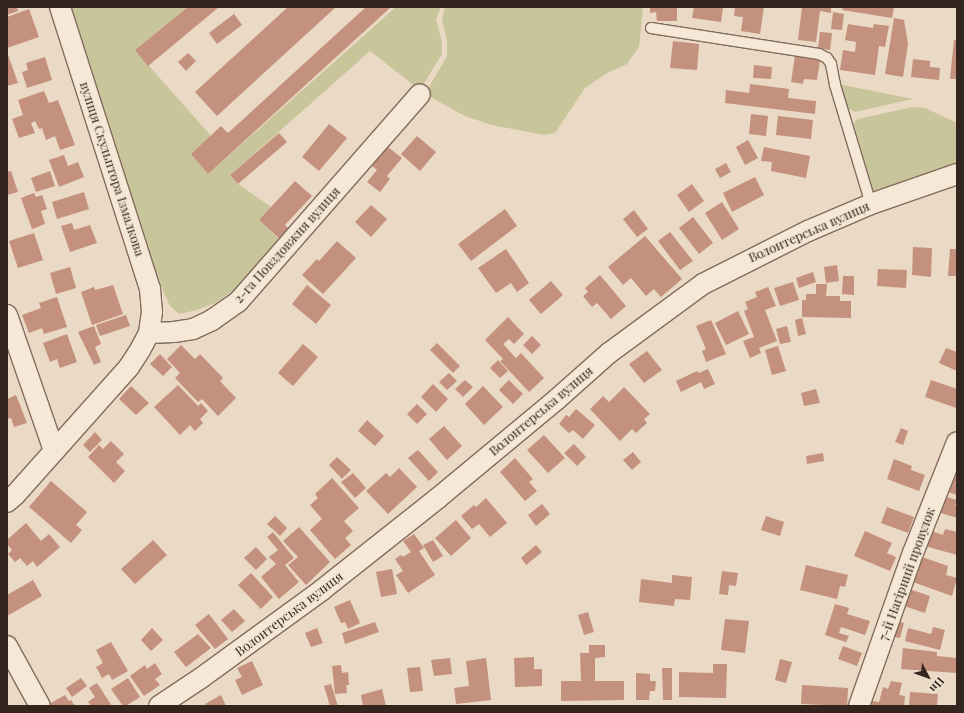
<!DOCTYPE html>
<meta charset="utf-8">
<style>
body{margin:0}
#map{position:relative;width:964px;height:713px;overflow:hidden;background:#ead9c4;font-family:"Playfair Display",serif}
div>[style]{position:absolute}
.green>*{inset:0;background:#c7c599}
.building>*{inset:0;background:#c4917e}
.roads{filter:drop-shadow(1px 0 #836b5c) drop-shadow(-1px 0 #836b5c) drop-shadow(0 1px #836b5c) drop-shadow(0 -1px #836b5c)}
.service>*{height:10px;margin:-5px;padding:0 5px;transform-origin:5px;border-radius:5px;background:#f5e8d7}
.minor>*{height:20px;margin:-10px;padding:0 10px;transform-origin:10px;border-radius:10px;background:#f5e8d7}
span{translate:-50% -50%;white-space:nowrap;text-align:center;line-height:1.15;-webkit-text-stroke:3px #f2e4d3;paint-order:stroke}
.street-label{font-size:13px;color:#34261f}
.frame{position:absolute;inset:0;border:8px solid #34261f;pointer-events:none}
.north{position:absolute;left:908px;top:657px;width:40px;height:40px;-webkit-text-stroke:3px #f2e4d3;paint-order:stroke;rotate:131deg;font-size:11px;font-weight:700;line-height:16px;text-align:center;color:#34261f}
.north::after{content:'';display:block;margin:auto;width:14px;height:18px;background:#34261f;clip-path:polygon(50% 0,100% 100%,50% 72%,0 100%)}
</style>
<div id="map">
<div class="green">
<div style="clip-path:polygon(67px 7px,188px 7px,135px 50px,211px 136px,191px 154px,208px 174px,396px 7px,441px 7px,436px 19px,442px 42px,442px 54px,420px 90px,370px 51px,230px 175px,238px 184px,271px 207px,259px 220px,281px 241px,234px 290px,215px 303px,197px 310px,179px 314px,170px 306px,164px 293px,137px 221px)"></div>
<div style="clip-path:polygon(445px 7px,643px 7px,639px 47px,627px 64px,607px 73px,585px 88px,555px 133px,544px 135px,492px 125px,465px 116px,425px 94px,447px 56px,447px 40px,442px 19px)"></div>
<div style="clip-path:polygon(838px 84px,913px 99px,855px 112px,848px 108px,844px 102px)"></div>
<div style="clip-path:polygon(912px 107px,925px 108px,957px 123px,957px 166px,874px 193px,854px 126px,854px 122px,858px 119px)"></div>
</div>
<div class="building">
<div style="clip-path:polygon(7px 7px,17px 7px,18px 11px,7px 15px)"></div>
<div style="clip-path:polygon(188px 7px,219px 7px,148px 66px,135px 50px)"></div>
<div style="clip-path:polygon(288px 7px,336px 7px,217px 116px,195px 92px)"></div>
<div style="clip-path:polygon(366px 7px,391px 7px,208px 174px,191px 154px,221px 126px,228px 133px)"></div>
<div style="clip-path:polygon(650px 7px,677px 7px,677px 21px,657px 21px,656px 12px,650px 13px)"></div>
<div style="clip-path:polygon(694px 7px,723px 7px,721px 22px,692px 18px)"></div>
<div style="clip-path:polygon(735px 7px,764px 7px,760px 34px,741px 31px,743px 17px,734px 16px)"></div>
<div style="clip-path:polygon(802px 7px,831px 7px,831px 13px,820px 11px,816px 42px,798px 40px)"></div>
<div style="clip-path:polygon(843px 7px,894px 7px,892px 18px,842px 10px)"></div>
<div style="clip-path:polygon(29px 9px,39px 37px,7px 48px,7px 17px)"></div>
<div style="clip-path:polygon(833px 12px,844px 14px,842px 30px,831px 29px)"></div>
<div style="clip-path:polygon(234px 14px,242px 25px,217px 44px,209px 33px)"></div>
<div style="clip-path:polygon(894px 18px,904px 20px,908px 44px,903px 77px,885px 74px)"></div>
<div style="clip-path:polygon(848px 24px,873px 28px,874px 24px,889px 26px,885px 47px,879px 46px,875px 75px,840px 70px,843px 50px,855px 52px,856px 42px,845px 40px)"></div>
<div style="clip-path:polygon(820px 32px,832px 33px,830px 50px,818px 48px)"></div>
<div style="clip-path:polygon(954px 40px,957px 40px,957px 79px,950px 79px)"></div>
<div style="clip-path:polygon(673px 41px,699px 44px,697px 70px,670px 68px)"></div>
<div style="clip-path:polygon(7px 52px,18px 83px,7px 86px)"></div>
<div style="clip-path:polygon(188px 53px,196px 61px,186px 71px,178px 62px)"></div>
<div style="clip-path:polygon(795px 56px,820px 60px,817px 80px,804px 79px,803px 84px,791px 82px)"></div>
<div style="clip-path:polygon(45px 57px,52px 80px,27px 88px,22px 72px,28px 70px,26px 63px)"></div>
<div style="clip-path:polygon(913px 59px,930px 61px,930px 67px,940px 68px,939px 80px,911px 77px)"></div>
<div style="clip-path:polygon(754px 65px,772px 67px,771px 79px,753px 78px)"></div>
<div style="clip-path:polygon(750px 84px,789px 89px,788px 98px,816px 101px,815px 114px,725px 103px,726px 90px,749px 93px)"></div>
<div style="clip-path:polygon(44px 91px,49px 103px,58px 100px,75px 145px,60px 150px,55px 136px,46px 140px,42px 128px,39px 129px,35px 121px,31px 123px,35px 133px,19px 138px,12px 119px,23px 115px,18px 100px)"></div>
<div style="clip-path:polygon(751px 114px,768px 116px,766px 136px,749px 134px)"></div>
<div style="clip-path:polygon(778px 116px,813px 120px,811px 139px,776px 135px)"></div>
<div style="clip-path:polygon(329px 124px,347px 138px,319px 171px,302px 157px)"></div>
<div style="clip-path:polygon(279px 133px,287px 142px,238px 184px,230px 175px)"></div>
<div style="clip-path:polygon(417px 136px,436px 152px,420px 171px,401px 154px)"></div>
<div style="clip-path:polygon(748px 140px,758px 158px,745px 165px,736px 147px)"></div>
<div style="clip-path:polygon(388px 147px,402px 158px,387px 176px,390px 179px,380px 192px,367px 182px,377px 170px,372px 166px)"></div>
<div style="clip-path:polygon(764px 147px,810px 156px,806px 178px,771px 171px,772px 162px,761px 161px)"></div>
<div style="clip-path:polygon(64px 155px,68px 166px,78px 162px,84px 177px,59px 187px,49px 160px)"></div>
<div style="clip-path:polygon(726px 163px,731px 172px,720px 178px,715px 169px)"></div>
<div style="clip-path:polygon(11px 171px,18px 192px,7px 195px,7px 172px)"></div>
<div style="clip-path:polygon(50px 171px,55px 186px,36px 192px,31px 178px)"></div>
<div style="clip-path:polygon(755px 177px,764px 195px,732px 212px,723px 193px)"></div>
<div style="clip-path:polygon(295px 181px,312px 196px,285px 225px,289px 229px,280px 239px,259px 220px)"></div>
<div style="clip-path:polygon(692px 184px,704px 201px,689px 212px,677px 195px)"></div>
<div style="clip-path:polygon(84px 192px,89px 209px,57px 219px,52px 202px)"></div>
<div style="clip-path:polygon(34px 193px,36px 197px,42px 195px,47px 209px,41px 211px,45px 224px,32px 229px,21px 198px)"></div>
<div style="clip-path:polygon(722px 202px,739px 229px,722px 240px,705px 213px)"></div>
<div style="clip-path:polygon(371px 205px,387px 219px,371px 237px,355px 222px)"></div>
<div style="clip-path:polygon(505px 209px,517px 226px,471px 261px,458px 244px)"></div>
<div style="clip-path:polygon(634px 210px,648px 229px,637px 237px,623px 219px)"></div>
<div style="clip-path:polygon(693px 217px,713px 243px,699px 254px,679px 228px)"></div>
<div style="clip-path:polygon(72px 223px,74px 230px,90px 225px,97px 243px,70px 252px,61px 226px)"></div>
<div style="clip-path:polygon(670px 232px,693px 261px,680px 270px,658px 241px)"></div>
<div style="clip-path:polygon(34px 233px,43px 260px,18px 268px,9px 241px)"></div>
<div style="clip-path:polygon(645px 236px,682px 279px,661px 297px,654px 289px,646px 296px,631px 278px,623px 285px,608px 267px)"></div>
<div style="clip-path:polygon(337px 241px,356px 258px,323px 294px,302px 275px,317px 259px,319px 261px)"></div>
<div style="clip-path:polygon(913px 247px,932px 248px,931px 277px,912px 275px)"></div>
<div style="clip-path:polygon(506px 249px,529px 283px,517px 292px,511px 283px,496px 293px,478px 268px)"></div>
<div style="clip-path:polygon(950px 249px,957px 249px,957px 276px,948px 276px)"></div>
<div style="clip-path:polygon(837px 265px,839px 281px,826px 283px,824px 267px)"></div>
<div style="clip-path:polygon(70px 267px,76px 288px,56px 294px,50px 273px)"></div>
<div style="clip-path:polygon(878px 269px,907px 270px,906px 288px,877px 286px)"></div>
<div style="clip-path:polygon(813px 272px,816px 282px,799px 288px,796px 278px)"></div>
<div style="clip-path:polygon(600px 275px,626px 306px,611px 319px,597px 303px,592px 307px,583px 296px,588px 292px,585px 288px)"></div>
<div style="clip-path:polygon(843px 276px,854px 276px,854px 295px,842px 294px)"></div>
<div style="clip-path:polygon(551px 281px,563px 295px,541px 314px,529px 300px)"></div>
<div style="clip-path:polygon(793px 282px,799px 300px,780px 306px,774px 288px)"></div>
<div style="clip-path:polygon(816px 284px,827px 284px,826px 296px,840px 296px,840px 301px,851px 301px,851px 318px,802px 317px,802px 300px,806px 300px,806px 294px,816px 294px)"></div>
<div style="clip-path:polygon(113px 285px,123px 314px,92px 325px,81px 292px,94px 287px,95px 290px)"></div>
<div style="clip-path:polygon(307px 285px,331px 305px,316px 324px,292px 304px)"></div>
<div style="clip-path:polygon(768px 287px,776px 306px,765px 310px,777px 341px,759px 348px,761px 353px,750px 358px,743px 341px,754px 337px,744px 311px,748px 309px,745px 302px,757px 297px,755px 292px)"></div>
<div style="clip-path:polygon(57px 297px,67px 327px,44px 334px,42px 328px,29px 333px,22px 315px,41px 308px,39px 303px)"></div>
<div style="clip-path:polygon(738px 311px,749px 334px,726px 345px,715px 323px)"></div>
<div style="clip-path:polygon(126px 315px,130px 326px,100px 336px,96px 325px)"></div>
<div style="clip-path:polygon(508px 317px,524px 334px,514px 344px,509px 339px,503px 344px,516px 358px,521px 353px,544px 378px,529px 392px,500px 361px,503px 359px,485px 340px)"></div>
<div style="clip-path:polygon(802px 318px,806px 334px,798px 336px,795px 320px)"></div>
<div style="clip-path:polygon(711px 320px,726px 354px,706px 362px,702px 351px,706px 349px,696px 326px)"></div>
<div style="clip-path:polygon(94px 326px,101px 344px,95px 347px,101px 362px,94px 365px,78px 332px)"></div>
<div style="clip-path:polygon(787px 326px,791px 342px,780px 344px,776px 329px)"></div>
<div style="clip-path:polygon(67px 334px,77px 362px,60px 368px,57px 359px,50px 362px,43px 343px)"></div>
<div style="clip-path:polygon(532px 336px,541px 345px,532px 354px,523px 345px)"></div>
<div style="clip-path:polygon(437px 343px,460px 366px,453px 373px,430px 350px)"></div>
<div style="clip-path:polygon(303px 344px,318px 357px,293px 386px,278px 373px)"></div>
<div style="clip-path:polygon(181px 345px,195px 359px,200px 354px,223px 378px,220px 381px,236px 398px,218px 416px,202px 399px,198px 402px,175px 378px,180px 373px,167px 359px)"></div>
<div style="clip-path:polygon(778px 346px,786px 371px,772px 375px,765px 350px)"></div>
<div style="clip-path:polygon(946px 348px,957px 352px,957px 371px,939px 363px)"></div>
<div style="clip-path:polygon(647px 351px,662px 370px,644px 383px,629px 364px)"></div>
<div style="clip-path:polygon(160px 354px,172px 367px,163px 376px,150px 364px)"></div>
<div style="clip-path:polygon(498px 360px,508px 371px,500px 378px,490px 368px)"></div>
<div style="clip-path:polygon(708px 369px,715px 384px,704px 389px,701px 382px,681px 392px,676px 381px,697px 371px,699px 373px)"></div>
<div style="clip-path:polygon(449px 373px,457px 381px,447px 390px,439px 382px)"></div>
<div style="clip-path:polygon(465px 380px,473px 387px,463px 397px,455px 389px)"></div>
<div style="clip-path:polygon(509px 380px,523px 394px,513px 404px,499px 390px)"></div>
<div style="clip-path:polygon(931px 380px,957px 389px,956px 408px,925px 397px)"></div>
<div style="clip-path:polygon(433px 384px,448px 399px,436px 412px,421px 397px)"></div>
<div style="clip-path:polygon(178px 385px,198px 406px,201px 403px,208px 411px,200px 419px,203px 423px,195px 431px,190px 425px,180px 435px,154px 407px)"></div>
<div style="clip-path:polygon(131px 386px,149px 403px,136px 415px,119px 399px)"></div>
<div style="clip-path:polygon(483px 386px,503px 407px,484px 425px,465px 404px)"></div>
<div style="clip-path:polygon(624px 387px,650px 414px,644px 419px,647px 423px,636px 433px,632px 429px,620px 441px,590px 409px,603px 396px,609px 402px)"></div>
<div style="clip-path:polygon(816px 389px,820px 403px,804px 406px,801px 393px)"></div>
<div style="clip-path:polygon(16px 395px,27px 423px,14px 427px,11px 418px,7px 419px,7px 399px)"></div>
<div style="clip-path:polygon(417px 404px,427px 414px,417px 424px,407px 414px)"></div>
<div style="clip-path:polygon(576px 409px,595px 425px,583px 439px,573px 430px,569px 433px,559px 424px,566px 415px,569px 417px)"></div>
<div style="clip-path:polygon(367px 420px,384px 436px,375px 446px,358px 431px)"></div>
<div style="clip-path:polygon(444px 426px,462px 446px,447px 460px,429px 439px)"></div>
<div style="clip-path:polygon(901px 428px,908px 431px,903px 445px,895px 442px)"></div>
<div style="clip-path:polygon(95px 432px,102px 440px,90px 452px,83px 445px)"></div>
<div style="clip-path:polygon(544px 435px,565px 458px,548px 473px,527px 450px)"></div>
<div style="clip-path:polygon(111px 441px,124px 454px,116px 462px,125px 471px,114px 483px,88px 457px,99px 445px,103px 449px)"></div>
<div style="clip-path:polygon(574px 444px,586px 457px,577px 466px,564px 453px)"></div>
<div style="clip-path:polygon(418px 450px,438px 472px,429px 481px,408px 458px)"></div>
<div style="clip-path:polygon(633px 452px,641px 462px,632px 470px,623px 460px)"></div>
<div style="clip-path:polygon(823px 453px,824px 461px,807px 464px,806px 456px)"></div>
<div style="clip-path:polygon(337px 457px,351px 470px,342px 479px,329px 465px)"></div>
<div style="clip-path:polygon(515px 458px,533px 479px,529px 482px,537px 491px,525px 501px,500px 472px)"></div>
<div style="clip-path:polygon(894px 459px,912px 466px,911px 470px,925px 475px,919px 491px,887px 479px)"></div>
<div style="clip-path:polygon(399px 468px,417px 487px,388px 514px,366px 491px,386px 473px,390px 477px)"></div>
<div style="clip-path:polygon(353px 473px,366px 488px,355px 498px,341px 482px)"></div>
<div style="clip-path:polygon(952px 476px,957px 478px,957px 495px,947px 492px)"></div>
<div style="clip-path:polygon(332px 478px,359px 508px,344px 521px,353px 531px,345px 538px,351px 545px,335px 559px,310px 530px,322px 519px,310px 505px,318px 498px,315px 494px)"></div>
<div style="clip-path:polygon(51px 481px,87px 512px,76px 525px,82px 530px,71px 543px,29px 507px)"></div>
<div style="clip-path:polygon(943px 496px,957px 500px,955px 506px,957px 506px,957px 518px,938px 512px)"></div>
<div style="clip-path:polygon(486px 498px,507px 523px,490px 537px,479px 524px,472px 529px,461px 516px,474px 505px,476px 507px)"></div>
<div style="clip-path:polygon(542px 504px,550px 514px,536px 526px,528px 515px)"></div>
<div style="clip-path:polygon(887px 507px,914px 517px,908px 533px,881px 523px)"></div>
<div style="clip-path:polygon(275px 516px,287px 528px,280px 536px,267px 524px)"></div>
<div style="clip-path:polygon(766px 516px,784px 522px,780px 536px,761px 530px)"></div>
<div style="clip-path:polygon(456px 520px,471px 538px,451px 556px,435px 538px)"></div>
<div style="clip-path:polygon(26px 523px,41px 541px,49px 534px,60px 547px,37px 567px,33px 561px,27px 566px,20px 558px,15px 562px,8px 554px,12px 550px,7px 544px,7px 540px)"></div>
<div style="clip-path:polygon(299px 527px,330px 562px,306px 585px,288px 565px,298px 557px,283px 541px)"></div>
<div style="clip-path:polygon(945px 529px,957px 532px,957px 555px,925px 546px,929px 530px,943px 535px)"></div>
<div style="clip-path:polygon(865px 531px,892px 543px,887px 553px,896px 557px,890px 571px,854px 556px)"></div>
<div style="clip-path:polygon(273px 532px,294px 558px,285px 565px,299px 582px,279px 599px,261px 577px,276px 564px,269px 557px,278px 550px,267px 537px)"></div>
<div style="clip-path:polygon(414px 534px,424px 548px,419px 551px,435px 575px,408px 593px,396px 575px,403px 571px,395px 559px,401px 555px,403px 557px,411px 552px,403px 541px)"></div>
<div style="clip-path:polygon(153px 540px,167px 555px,135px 584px,121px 569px)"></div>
<div style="clip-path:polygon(433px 540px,443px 556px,433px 562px,423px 545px)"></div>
<div style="clip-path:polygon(536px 545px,542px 552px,526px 565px,521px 558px)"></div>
<div style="clip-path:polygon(256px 547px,267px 559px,256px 570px,244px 558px)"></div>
<div style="clip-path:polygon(922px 557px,948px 566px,946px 575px,957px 578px,952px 596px,913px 582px)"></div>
<div style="clip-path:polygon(806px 565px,848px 575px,845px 587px,840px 586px,837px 599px,800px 590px)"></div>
<div style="clip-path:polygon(392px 569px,397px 594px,381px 597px,376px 572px)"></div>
<div style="clip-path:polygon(722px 571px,738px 573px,736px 586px,729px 585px,728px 595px,719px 594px)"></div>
<div style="clip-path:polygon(251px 573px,273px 597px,261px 609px,238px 585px)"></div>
<div style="clip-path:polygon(672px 575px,692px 577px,690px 600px,675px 599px,674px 606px,639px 602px,641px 579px,672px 583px)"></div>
<div style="clip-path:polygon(33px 580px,42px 596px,7px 616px,7px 595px)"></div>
<div style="clip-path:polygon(909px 589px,930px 596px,925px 613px,904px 606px)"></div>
<div style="clip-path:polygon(350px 600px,360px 623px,348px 629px,345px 622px,341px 623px,334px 607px)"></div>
<div style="clip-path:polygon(835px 604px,849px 608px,847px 614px,870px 621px,865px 635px,841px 627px,839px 633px,849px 636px,846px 642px,825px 635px)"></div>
<div style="clip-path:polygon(234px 609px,245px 621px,232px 632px,221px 620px)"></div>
<div style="clip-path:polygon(588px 612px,594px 632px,584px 635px,578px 615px)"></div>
<div style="clip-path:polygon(209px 614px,228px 639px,215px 649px,195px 625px)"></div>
<div style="clip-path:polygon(725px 619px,749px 621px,745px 653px,721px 650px)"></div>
<div style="clip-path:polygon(894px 620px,904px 623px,900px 638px,889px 636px)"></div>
<div style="clip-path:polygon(375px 622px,379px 632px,345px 644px,342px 633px)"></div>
<div style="clip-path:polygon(933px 627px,945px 630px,940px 650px,905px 641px,908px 628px,931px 634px)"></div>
<div style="clip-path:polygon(152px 628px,163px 640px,151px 651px,141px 640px)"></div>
<div style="clip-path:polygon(317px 628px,323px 643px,311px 647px,305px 633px)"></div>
<div style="clip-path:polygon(198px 634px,211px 648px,186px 667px,174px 652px)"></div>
<div style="clip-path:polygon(111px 642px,128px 671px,112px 680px,109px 674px,102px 678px,96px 667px,103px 663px,96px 650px)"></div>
<div style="clip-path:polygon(589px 645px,605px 645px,605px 657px,595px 658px,595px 681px,624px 681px,624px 700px,561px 701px,561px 681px,581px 681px,580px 653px,589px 653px)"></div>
<div style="clip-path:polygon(843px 646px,862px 653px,857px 666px,838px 659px)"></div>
<div style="clip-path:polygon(903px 648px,937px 652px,937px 656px,957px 658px,957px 673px,901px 669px)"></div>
<div style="clip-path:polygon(534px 657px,534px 669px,542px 669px,542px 686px,515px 687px,514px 658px)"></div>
<div style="clip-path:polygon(450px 658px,452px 674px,434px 676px,431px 660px)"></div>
<div style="clip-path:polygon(486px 658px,491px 700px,456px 704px,454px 688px,469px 686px,466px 661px)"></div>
<div style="clip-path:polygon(780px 659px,792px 662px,786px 683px,775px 680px)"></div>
<div style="clip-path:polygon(252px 661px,263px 685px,242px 695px,235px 680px,242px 677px,237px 668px)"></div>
<div style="clip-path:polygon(155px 663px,162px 674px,155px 679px,160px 685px,144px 696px,130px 676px,145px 665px,147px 669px)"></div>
<div style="clip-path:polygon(713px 664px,727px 664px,726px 698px,679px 697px,679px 672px,713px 673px)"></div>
<div style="clip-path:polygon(341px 665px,342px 673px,348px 672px,349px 685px,346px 685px,347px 693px,335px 694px,332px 666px)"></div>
<div style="clip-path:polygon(420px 667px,423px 691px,410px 692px,407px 668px)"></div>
<div style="clip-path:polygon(662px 668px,672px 668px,672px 700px,663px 700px)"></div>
<div style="clip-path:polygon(636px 673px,650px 674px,650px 681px,656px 681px,655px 691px,650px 691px,649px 700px,636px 700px)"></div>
<div style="clip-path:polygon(81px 678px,87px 686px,72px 697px,66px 688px)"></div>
<div style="clip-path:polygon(128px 678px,140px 697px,126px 706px,123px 706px,111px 689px)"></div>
<div style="clip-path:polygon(891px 681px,902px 683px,899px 695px,905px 696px,904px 706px,872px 706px,872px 701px,879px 702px,883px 687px,888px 689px)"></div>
<div style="clip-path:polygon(97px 683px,112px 706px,91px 706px,88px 702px,95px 697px,89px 688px)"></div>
<div style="clip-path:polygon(331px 684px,338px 706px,330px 706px,324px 686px)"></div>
<div style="clip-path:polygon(802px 685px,848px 688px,847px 706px,801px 704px)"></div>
<div style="clip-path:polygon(382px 689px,386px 706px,363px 706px,361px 695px)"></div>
<div style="clip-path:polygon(910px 692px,938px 694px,937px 706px,909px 706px)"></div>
<div style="clip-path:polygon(65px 695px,69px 701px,71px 700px,75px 706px,50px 706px,49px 704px)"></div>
<div style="clip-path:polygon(221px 695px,226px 706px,206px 706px,205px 704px)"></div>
</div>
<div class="roads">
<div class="service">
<div style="left:651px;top:28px;width:170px;rotate:8.8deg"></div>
<div style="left:819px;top:54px;width:9px;rotate:27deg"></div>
<div style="left:827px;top:58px;width:7px;rotate:56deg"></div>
<div style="left:831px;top:64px;width:21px;rotate:79deg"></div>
<div style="left:835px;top:85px;width:124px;rotate:73.2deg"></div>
</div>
<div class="minor">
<div style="left:7px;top:315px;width:144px;rotate:70.9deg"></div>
<div style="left:149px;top:333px;width:25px;rotate:-2deg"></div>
<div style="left:174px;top:332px;width:19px;rotate:-9deg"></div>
<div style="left:193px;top:329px;width:21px;rotate:-25deg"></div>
<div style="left:212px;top:320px;width:32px;rotate:-35deg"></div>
<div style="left:238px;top:302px;width:276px;rotate:-48.8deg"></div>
<div style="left:7px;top:502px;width:11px;rotate:-41deg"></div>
<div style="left:15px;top:495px;width:171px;rotate:-48.3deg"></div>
<div style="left:129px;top:367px;width:20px;rotate:-57deg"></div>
<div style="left:140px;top:350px;width:19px;rotate:-62deg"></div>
<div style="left:149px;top:333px;width:21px;rotate:-82deg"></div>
<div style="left:152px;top:312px;width:23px;rotate:-95deg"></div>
<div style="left:150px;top:289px;width:296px;rotate:-107.7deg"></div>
<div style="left:7px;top:646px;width:68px;rotate:61.2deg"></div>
<div style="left:159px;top:706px;width:50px;rotate:-33.7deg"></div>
<div style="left:201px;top:678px;width:150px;rotate:-36deg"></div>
<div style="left:322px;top:590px;width:148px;rotate:-38.4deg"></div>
<div style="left:438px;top:498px;width:153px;rotate:-39.7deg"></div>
<div style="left:556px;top:400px;width:71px;rotate:-41.6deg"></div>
<div style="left:609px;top:353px;width:117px;rotate:-36.3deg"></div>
<div style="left:703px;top:284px;width:118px;rotate:-26.8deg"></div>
<div style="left:808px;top:231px;width:69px;rotate:-23.2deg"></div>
<div style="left:871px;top:204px;width:91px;rotate:-19.2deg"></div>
<div style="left:859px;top:706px;width:162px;rotate:-70.6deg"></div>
<div style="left:913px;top:553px;width:119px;rotate:-68.4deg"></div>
</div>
</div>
<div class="street-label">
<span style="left:112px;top:169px;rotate:72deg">вулиця Скульптора Ізмалкова</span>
<span style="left:809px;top:232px;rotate:-24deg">Волонтерська вулиця</span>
<span style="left:287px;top:245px;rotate:-48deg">2-га Повздовжня вулиця</span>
<span style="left:541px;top:411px;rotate:-40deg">Волонтерська вулиця</span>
<span style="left:907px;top:574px;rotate:-70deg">7-й Нагірний провулок</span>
<span style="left:289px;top:614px;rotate:-37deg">Волонтерська вулиця</span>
</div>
<div class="frame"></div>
<div class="north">Пн</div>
</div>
